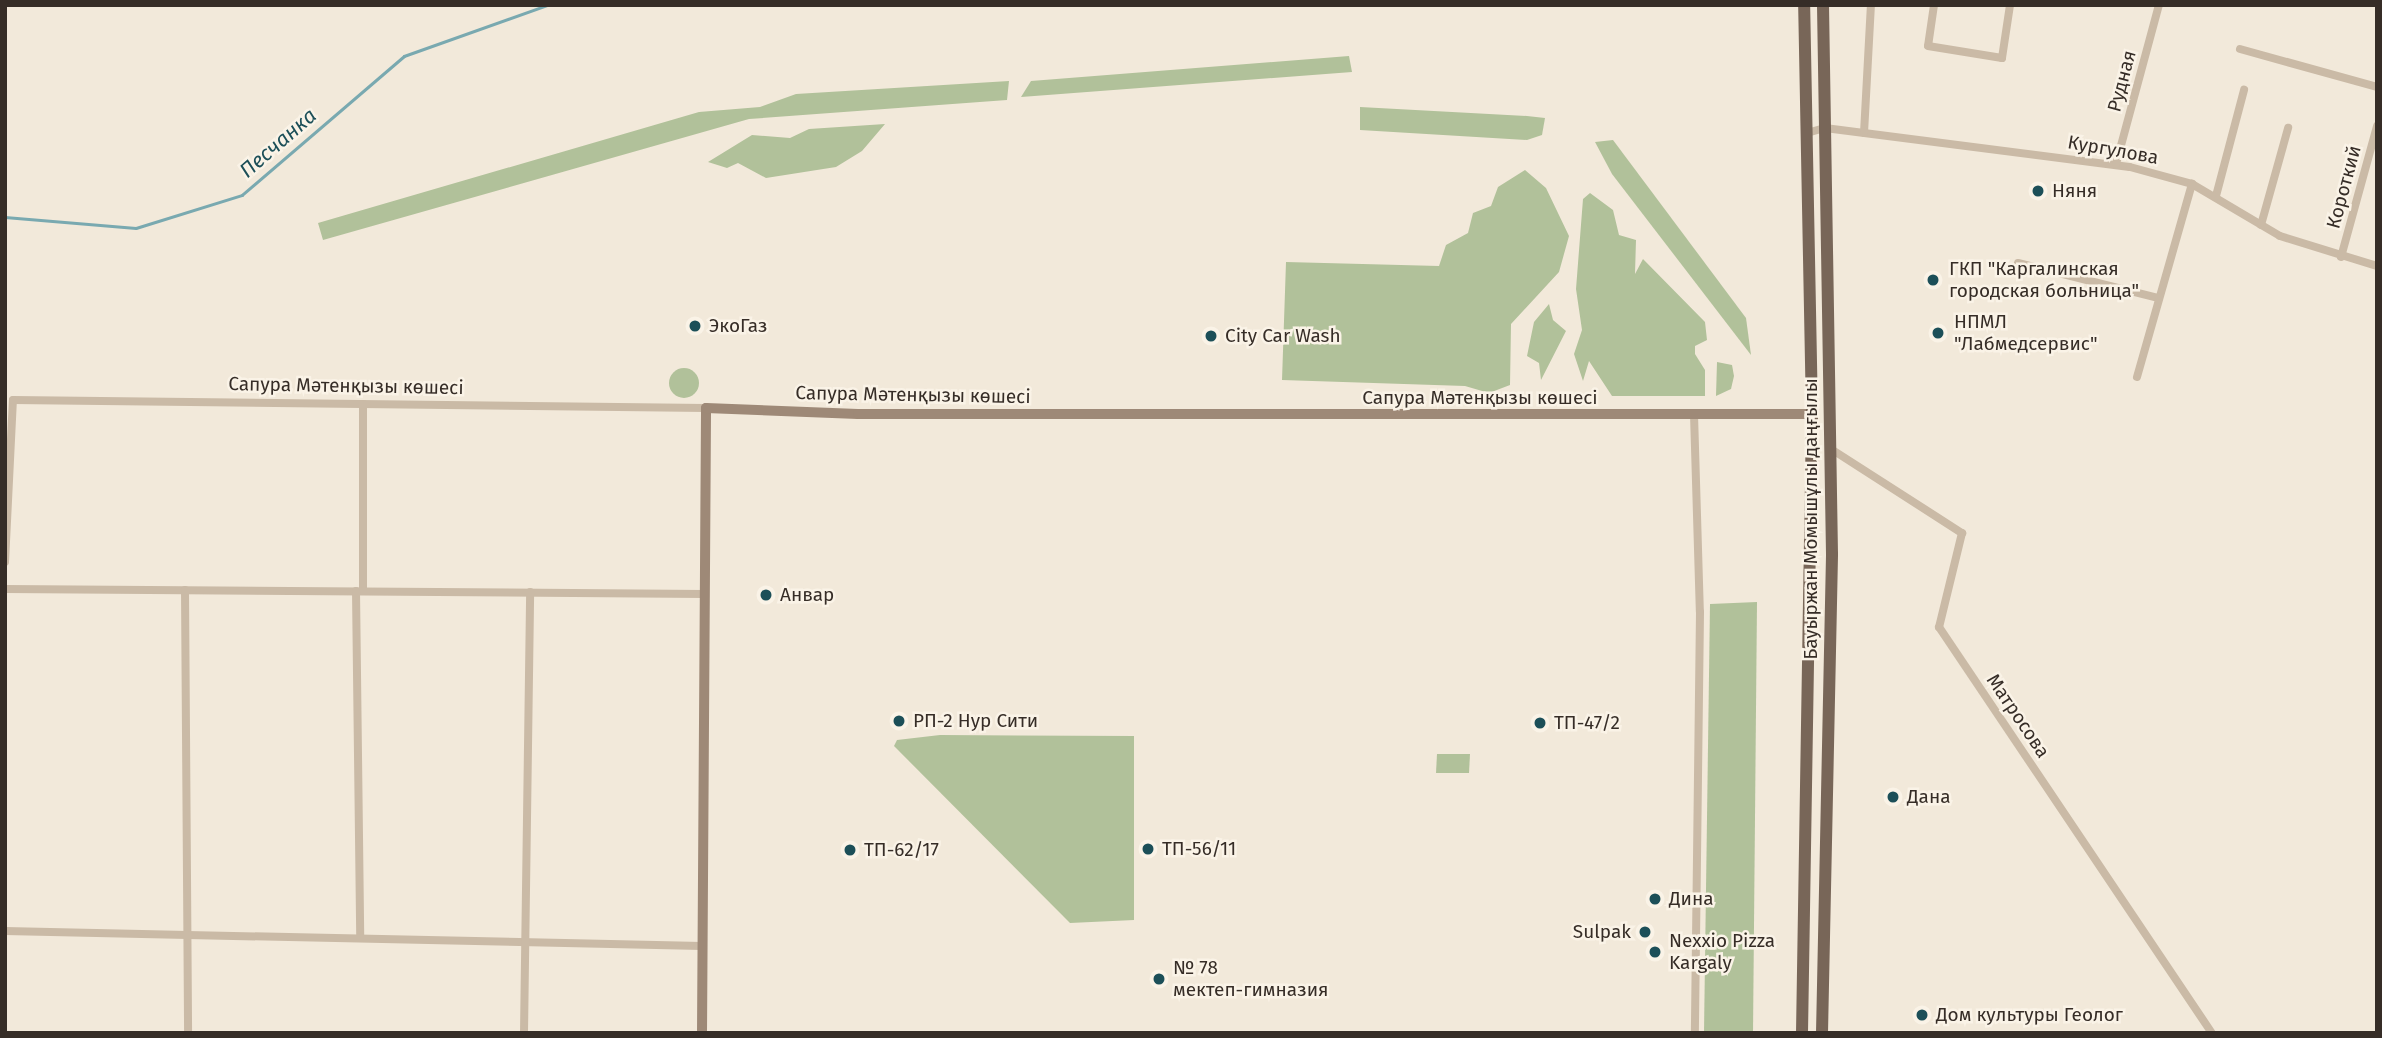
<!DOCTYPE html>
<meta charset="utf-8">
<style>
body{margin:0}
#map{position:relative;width:2382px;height:1038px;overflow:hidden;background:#f2e9da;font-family:"Fira Sans",sans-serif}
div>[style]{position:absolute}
.green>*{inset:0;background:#b1c19a}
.round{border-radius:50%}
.stream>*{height:2.5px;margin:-1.25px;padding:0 1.25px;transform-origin:1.25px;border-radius:1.25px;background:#79a9b0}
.street>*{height:8px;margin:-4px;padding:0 4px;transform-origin:4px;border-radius:4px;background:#cabaa6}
.secondary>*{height:10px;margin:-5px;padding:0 5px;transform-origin:5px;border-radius:5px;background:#9e8977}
.primary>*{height:12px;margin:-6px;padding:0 6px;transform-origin:6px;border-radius:6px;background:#786658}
.dots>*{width:19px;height:19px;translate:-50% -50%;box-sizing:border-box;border:4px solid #faf3e7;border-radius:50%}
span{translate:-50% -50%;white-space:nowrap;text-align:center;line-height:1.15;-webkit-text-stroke:5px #faf3e7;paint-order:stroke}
.street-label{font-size:19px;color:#362d27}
.poi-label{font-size:19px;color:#362d27}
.left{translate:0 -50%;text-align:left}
.right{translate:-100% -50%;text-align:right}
.water-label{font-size:21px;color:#1c4f58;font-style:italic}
.frame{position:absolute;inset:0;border:7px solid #362d27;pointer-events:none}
</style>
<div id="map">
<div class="green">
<div style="clip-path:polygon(1349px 56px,1352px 72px,1021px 97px,1031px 81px)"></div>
<div style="clip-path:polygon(1009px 81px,1007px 100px,749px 119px,323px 240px,318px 223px,699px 112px,760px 107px,796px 94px)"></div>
<div style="clip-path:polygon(1360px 107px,1527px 116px,1545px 118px,1542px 135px,1527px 140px,1360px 130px)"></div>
<div style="clip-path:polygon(885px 124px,862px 151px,836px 167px,766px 178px,738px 163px,727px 168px,708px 162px,752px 135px,790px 138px,809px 129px)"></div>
<div style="clip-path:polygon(1613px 140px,1746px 318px,1751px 355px,1612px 174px,1595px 142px)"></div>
<div style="clip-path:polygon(1525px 170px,1546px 188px,1569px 236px,1559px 272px,1511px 324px,1510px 385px,1489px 393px,1465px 386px,1282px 380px,1286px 262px,1439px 266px,1446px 245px,1468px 233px,1473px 213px,1491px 206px,1498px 187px)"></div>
<div style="clip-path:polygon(1590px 193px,1613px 210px,1619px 235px,1636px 240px,1635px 274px,1643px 259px,1705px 322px,1707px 340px,1695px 346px,1695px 354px,1705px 370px,1705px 396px,1612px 396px,1589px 361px,1583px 381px,1574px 354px,1582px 330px,1576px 289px,1583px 199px)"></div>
<div style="clip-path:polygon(1549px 304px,1553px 320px,1566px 331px,1541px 380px,1539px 363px,1527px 356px,1534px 322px)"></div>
<div style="clip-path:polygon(1717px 362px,1732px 365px,1734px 376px,1731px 389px,1716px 396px)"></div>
<div class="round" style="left:669px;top:368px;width:30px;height:30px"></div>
<div style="clip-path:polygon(1757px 602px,1753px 1033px,1704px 1033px,1710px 604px)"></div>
<div style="clip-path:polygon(940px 735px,1134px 736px,1134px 920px,1070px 923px,894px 746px,897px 740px)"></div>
<div style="clip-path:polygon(1437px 754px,1470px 754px,1469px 773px,1436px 773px)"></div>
</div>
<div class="stream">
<div style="left:5px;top:217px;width:131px;rotate:4.8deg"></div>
<div style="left:136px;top:228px;width:111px;rotate:-17.3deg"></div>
<div style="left:242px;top:195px;width:213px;rotate:-40.6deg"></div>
<div style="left:404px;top:56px;width:152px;rotate:-19.6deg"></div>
</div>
<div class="street">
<div style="left:1934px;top:5px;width:41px;rotate:98.3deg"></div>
<div style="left:1928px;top:46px;width:75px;rotate:9.2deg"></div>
<div style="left:2002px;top:58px;width:54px;rotate:-81.4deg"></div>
<div style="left:2240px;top:49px;width:142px;rotate:15.5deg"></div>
<div style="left:1807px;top:133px;width:19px;rotate:-16deg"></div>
<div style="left:1825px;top:128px;width:307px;rotate:7.3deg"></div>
<div style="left:2130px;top:167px;width:64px;rotate:15.3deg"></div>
<div style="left:2192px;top:184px;width:102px;rotate:30.6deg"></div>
<div style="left:2280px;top:236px;width:102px;rotate:17.2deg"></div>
<div style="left:1864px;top:133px;width:128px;rotate:-86.9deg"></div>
<div style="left:2116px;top:164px;width:165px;rotate:-74.9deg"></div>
<div style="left:2216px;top:196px;width:110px;rotate:-75.2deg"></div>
<div style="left:2261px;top:225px;width:101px;rotate:-74.4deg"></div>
<div style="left:2341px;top:257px;width:136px;rotate:-74.6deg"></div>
<div style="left:2018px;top:263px;width:144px;rotate:14deg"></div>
<div style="left:2137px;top:377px;width:201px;rotate:-74.1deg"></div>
<div style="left:363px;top:404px;width:187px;rotate:90deg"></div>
<div style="left:1694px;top:414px;width:198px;rotate:88.3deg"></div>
<div style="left:1700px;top:612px;width:421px;rotate:90.7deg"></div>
<div style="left:1831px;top:449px;width:156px;rotate:32.7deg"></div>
<div style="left:1962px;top:533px;width:97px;rotate:103.7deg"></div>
<div style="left:1939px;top:627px;width:489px;rotate:56.1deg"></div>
<div style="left:5px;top:562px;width:162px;rotate:-87.2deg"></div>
<div style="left:13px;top:400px;width:693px;rotate:0.66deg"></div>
<div style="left:5px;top:589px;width:699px;rotate:0.41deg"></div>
<div style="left:185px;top:590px;width:443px;rotate:89.6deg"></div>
<div style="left:356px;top:591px;width:345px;rotate:89.3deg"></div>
<div style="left:5px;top:931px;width:697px;rotate:1.23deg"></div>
<div style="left:524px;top:1033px;width:441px;rotate:-89.2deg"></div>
</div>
<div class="secondary">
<div style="left:702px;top:1033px;width:625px;rotate:-89.63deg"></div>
<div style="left:706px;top:408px;width:152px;rotate:2.3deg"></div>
<div style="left:858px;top:414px;width:954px"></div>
</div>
<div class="primary">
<div style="left:1802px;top:1033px;width:619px;rotate:-89.07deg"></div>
<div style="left:1812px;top:414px;width:409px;rotate:-91.1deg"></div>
<div style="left:1822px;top:1033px;width:479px;rotate:-88.8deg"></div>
<div style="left:1832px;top:554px;width:549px;rotate:-90.94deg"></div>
</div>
<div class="dots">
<div style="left:2038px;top:191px;background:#1c4f58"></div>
<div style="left:1933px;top:280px;background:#1c4f58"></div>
<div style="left:695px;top:326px;background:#1c4f58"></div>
<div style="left:1938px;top:333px;background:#1c4f58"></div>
<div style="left:1211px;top:336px;background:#1c4f58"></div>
<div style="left:766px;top:595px;background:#1c4f58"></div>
<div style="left:899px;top:721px;background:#1c4f58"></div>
<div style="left:1540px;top:723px;background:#1c4f58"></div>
<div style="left:1893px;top:797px;background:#1c4f58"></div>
<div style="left:1148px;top:849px;background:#1c4f58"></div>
<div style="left:850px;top:850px;background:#1c4f58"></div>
<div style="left:1655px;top:899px;background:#1c4f58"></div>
<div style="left:1645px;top:932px;background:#1c4f58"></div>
<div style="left:1655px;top:952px;background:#1c4f58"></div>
<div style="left:1159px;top:979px;background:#1c4f58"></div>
<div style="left:1922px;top:1015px;background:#1c4f58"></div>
</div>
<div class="street-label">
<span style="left:2122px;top:81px;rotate:-75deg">Рудная</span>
<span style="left:2113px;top:150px;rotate:10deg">Кургулова</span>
<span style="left:2344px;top:187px;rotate:-75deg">Короткий</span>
<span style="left:346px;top:386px;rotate:1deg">Сапура Мәтенқызы көшесі</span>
<span style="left:913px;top:395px;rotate:1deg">Сапура Мәтенқызы көшесі</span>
<span style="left:1480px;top:398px">Сапура Мәтенқызы көшесі</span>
<span style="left:1811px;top:519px;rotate:-90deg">Бауыржан Момышұлы даңғылы</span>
<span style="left:2018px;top:716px;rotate:56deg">Матросова</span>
</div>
<div class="poi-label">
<span class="left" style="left:2052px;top:191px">Няня</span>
<span class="left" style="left:1949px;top:280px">ГКП "Каргалинская<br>городская больница"</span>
<span class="left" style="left:1954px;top:333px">НПМЛ<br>"Лабмедсервис"</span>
<span class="left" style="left:709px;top:326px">ЭкоГаз</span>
<span class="left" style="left:1225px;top:336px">City Car Wash</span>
<span class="left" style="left:780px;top:595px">Анвар</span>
<span class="left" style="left:913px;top:721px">РП-2 Нур Сити</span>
<span class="left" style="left:1554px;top:723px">ТП-47/2</span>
<span class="left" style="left:1907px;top:797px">Дана</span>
<span class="left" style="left:1162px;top:849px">ТП-56/11</span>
<span class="left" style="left:864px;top:850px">ТП-62/17</span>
<span class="left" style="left:1669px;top:899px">Дина</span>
<span class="right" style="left:1631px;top:932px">Sulpak</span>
<span class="left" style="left:1669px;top:952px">Nexxio Pizza<br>Kargaly</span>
<span class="left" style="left:1173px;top:979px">№ 78<br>мектеп-гимназия</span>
<span class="left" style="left:1936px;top:1015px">Дом культуры Геолог</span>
</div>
<div class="water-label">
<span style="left:278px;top:143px;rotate:-41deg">Песчанка</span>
</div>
<div class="frame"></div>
</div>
